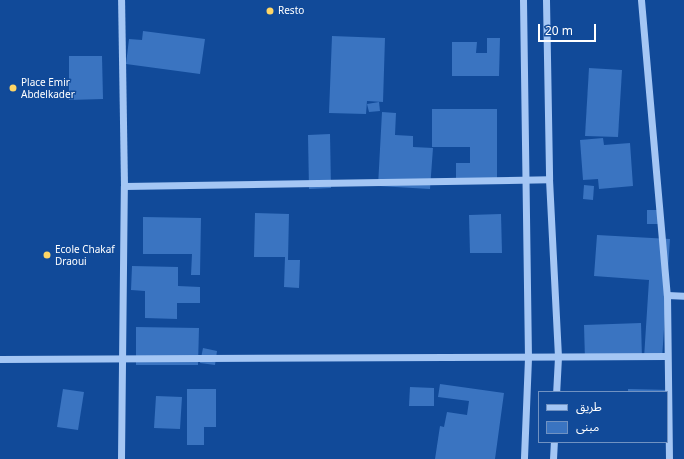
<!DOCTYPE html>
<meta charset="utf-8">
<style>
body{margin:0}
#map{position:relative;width:684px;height:459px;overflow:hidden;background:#114a99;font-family:"Noto Sans","Noto Sans Arabic",sans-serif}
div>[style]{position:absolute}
.building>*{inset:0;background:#3a74c1}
.minor>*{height:7px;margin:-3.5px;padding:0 3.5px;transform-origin:3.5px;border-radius:3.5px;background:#a4c6f4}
.dots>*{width:11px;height:11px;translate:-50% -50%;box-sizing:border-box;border:2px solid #114a99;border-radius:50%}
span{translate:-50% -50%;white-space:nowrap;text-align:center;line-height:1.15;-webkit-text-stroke:3px #114a99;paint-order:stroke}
.poi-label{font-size:10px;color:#fff}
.left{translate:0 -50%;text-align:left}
.legend{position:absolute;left:538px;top:391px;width:130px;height:52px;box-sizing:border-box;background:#114a99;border:1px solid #7092c2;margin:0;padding:5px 7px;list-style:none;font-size:12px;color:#fff}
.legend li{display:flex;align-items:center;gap:8px;height:20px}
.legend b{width:20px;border:1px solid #7092c2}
.scale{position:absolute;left:538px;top:24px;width:58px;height:18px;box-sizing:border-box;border:2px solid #fff;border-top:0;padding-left:5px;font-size:12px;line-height:14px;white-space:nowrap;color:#fff;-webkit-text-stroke:3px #114a99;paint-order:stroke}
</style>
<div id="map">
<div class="building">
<div style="clip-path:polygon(143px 31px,205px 39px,200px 74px,126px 64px,129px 39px,142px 40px)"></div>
<div style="clip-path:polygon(332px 36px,385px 38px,383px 102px,367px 101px,366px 114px,329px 113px)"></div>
<div style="clip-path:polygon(487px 38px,500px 38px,499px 76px,452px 76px,452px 42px,477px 42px,476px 53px,487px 53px)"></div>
<div style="clip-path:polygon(69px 56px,102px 56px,103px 99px,69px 100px)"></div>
<div style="clip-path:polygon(589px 68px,622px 70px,618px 137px,585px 136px)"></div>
<div style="clip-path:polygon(379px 102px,380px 111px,369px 112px,367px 104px)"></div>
<div style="clip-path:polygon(432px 109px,497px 109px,497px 183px,456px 183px,456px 163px,470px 163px,470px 147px,432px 147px)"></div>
<div style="clip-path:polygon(382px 112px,396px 113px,395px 135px,413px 136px,413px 147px,433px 148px,430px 189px,378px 186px)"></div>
<div style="clip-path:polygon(330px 134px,331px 188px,309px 189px,308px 135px)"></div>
<div style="clip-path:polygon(603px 138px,604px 145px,630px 143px,633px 186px,599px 189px,598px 179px,583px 180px,580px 140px)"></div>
<div style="clip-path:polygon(584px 185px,594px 186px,593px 200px,583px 199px)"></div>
<div style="clip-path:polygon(647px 210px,661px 210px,661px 224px,647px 224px)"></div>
<div style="clip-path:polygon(255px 213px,289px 214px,288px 260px,300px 260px,299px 288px,284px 287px,285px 257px,254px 257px)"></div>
<div style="clip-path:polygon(501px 214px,502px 253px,470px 253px,469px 215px)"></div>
<div style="clip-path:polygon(143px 217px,201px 218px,200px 275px,191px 275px,192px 254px,143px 254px)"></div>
<div style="clip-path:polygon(597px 235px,670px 239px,662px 359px,644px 358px,649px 280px,594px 276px)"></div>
<div style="clip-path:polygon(132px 266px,178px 267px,178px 286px,200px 287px,200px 303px,177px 303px,177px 319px,145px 318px,145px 291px,131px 290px)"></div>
<div style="clip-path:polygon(641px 323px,642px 359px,585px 360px,584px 325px)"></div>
<div style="clip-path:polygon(136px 327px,199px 328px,198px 365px,136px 365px)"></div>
<div style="clip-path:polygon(203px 348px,217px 351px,215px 365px,200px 363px)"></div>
<div style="clip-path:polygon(440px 384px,504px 393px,495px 459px,435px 459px,440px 426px,444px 427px,447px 412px,467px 415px,469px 401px,438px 397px)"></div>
<div style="clip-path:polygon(410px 387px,434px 388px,434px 406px,409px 406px)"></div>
<div style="clip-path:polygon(63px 389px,84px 392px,78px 430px,57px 427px)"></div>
<div style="clip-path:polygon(187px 389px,216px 389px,216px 427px,204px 427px,204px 445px,187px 445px)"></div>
<div style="clip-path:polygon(628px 389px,671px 390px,667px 392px,628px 392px)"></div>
<div style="clip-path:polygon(156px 396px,182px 397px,180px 429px,154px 428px)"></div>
</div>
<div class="minor">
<div style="left:523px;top:0;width:358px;rotate:89.2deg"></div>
<div style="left:528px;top:358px;width:101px;rotate:92.3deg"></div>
<div style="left:546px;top:0;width:179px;rotate:89deg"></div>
<div style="left:549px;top:179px;width:178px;rotate:87.1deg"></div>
<div style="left:558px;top:357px;width:35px;rotate:93deg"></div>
<div style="left:641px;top:0;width:296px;rotate:85deg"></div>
<div style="left:124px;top:186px;width:425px;rotate:-0.9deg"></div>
<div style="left:0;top:359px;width:667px;rotate:-0.26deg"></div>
<div style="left:121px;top:459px;width:273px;rotate:-89.4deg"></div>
<div style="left:124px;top:186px;width:186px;rotate:-90.9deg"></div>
<div style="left:553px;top:459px;width:17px;rotate:-87deg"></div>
<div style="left:669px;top:459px;width:164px;rotate:-90.7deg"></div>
<div style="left:667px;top:295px;width:17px;rotate:3deg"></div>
</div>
<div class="dots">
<div style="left:270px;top:11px;background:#ffd666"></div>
<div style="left:13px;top:88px;background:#ffd666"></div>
<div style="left:47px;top:255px;background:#ffd666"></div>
</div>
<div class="poi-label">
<span class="left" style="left:278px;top:11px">Resto</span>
<span class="left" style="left:21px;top:88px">Place Emir<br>Abdelkader</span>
<span class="left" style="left:55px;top:255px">Ecole Chakaf<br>Draoui</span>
</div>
<ul class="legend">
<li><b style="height:5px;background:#a4c6f4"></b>طريق</li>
<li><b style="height:11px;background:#3a74c1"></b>مبنى</li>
</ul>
<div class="scale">20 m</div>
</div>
